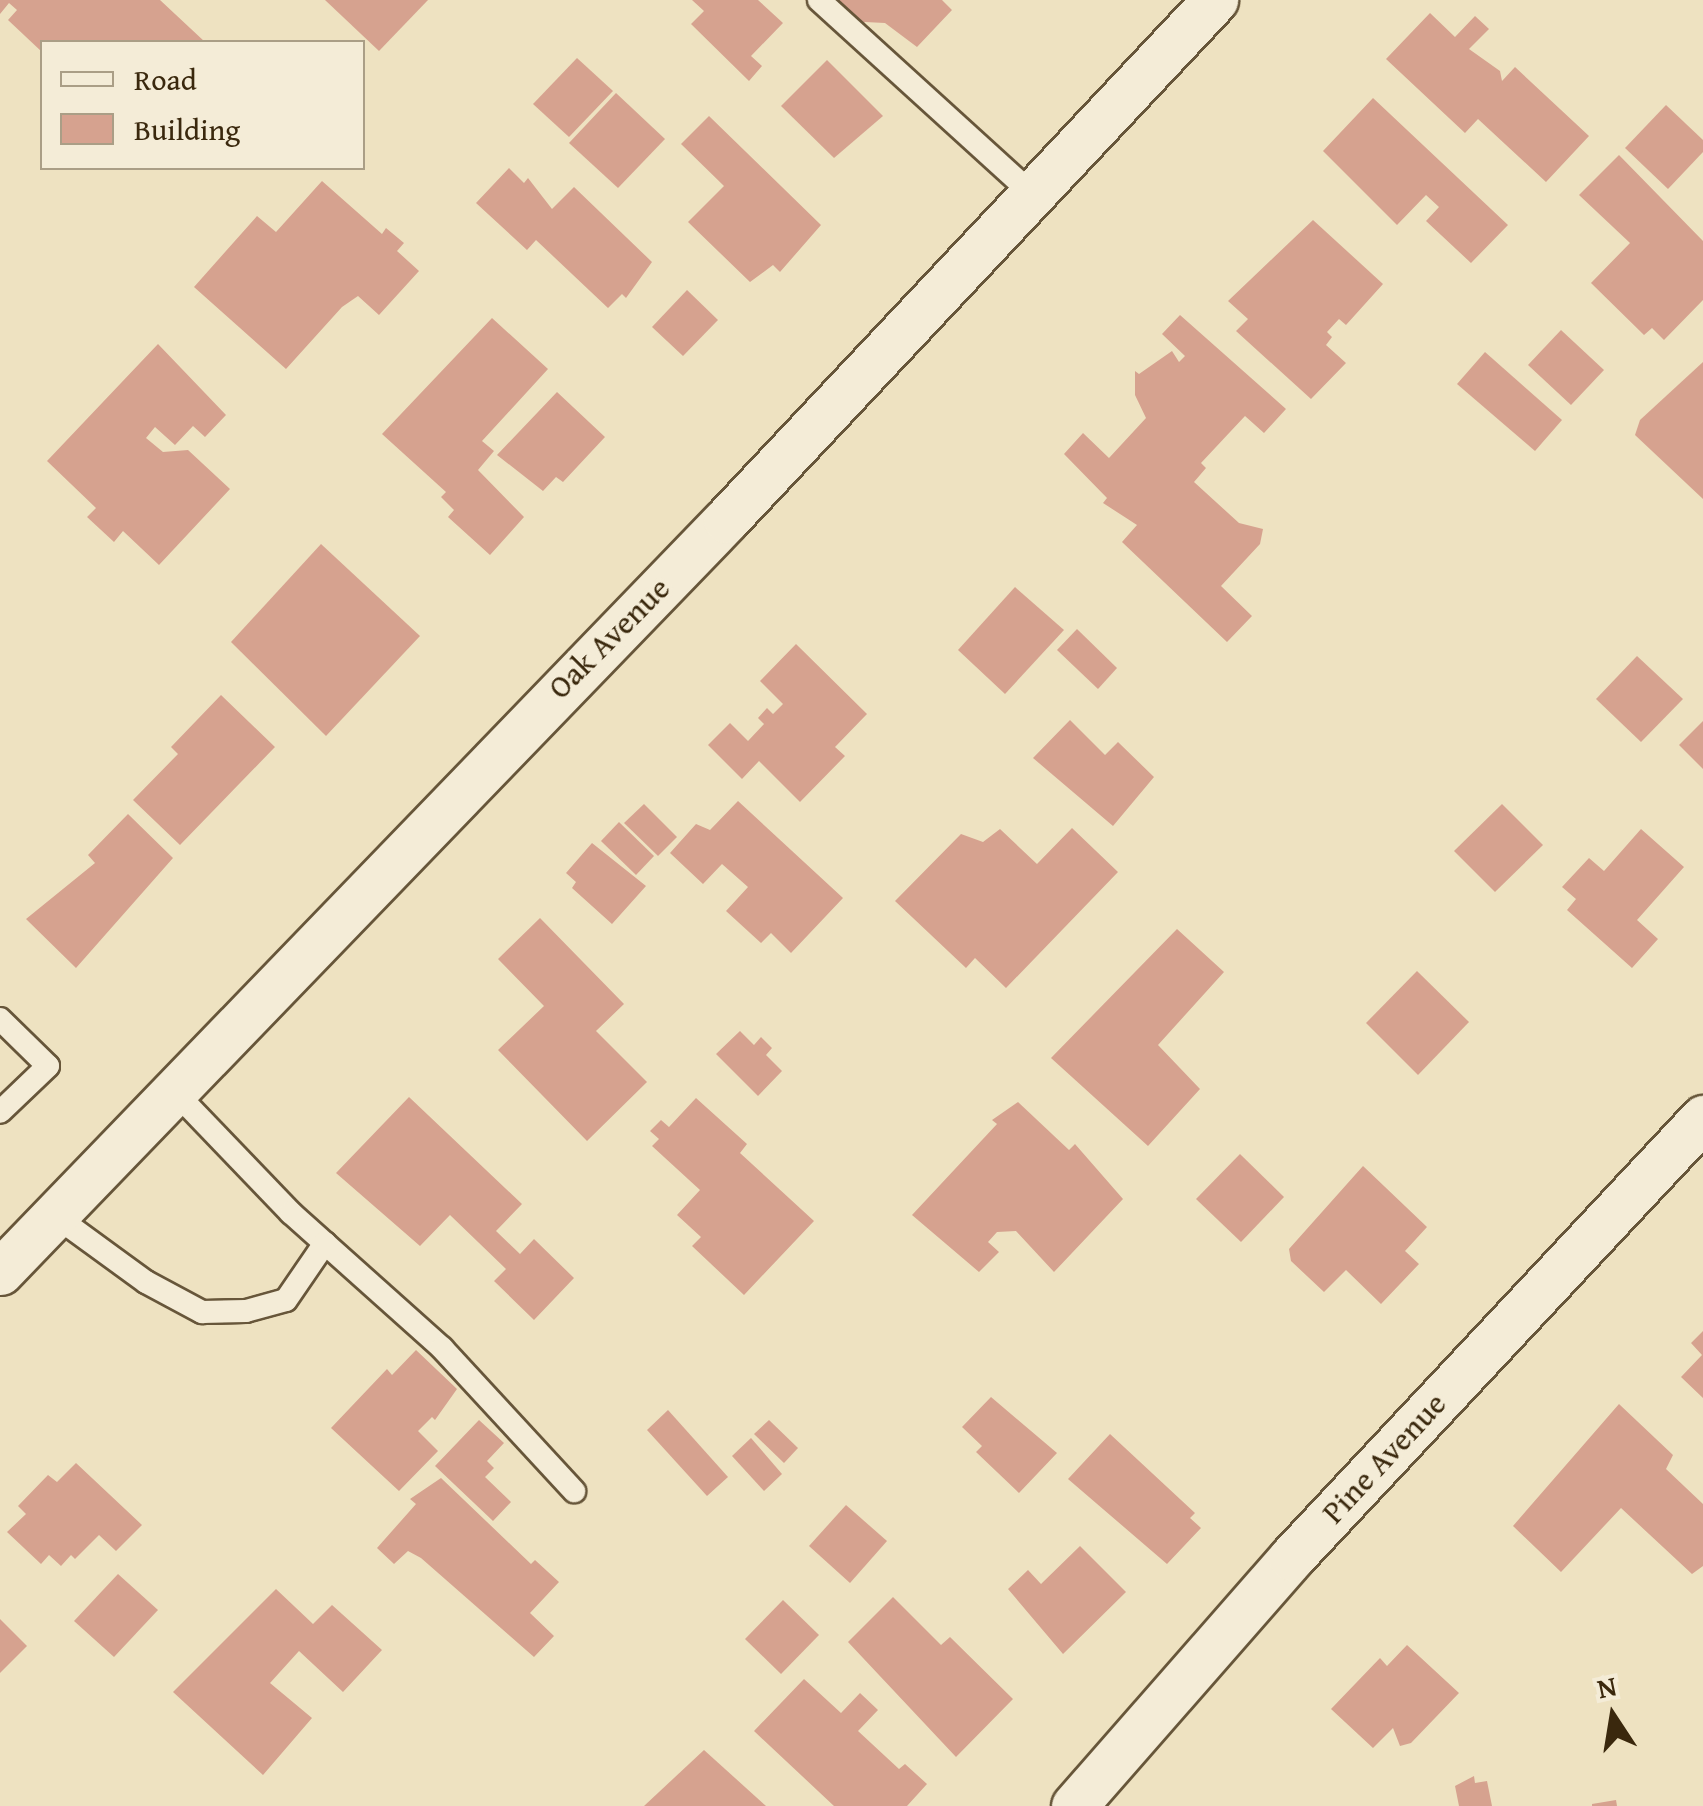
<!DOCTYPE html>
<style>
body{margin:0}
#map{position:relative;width:1703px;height:1806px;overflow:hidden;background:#eee2c1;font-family:"Gentium Book Plus",serif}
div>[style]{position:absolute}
.building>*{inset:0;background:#d6a28f}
.roads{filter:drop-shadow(2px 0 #67563a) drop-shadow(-2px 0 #67563a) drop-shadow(0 2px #67563a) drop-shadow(0 -2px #67563a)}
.service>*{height:22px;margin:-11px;padding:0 11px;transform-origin:11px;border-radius:11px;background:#f4ecd7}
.minor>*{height:45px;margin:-22.5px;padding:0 22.5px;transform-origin:22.5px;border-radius:22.5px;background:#f4ecd7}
span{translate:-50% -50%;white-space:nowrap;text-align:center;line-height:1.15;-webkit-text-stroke:8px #f4ecd7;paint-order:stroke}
.street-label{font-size:32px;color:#3a280d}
.legend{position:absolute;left:40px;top:40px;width:325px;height:130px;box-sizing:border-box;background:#f4ecd7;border:2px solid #aa9e86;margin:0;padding:12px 18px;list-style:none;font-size:30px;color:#3a280d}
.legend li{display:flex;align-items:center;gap:20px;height:50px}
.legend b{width:50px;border:2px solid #aa9e86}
.north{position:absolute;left:1563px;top:1666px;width:100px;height:100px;-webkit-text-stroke:8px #f4ecd7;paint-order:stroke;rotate:348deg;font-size:28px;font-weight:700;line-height:40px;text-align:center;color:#3a280d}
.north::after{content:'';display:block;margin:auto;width:35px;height:45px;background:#3a280d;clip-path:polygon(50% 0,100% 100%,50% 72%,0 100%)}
</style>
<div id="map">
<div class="building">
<div style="clip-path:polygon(0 0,160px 0,205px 42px,42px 42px,42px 52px,8px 20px,17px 10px,9px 3px,0 14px)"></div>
<div style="clip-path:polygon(325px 0,428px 0,379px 51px)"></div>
<div style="clip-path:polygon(692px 0,758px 0,783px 23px,751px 56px,762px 66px,749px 81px,691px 24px,704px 11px)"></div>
<div style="clip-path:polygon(805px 0,942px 0,952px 10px,917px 47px,885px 23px,865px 22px,847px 40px)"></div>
<div style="clip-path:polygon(1430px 13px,1455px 37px,1475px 16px,1489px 29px,1469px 49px,1500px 71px,1502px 81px,1515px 67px,1589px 136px,1546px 182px,1478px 119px,1465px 133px,1386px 59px)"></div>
<div style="clip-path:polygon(577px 58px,613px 91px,569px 137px,533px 104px)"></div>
<div style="clip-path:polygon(827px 60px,883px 116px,834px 158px,781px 106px)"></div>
<div style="clip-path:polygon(616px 93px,665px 139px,618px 188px,569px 143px)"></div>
<div style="clip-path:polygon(1373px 98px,1508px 225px,1471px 263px,1426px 221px,1439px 207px,1426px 195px,1397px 225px,1323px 151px)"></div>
<div style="clip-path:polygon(1666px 105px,1703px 140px,1703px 152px,1668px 189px,1625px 148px)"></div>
<div style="clip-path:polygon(709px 116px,821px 225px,780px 272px,773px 265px,750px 282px,688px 222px,724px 186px,681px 144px)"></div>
<div style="clip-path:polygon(1619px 155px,1703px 241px,1703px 300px,1664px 340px,1652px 328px,1644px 335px,1591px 283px,1630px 243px,1579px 195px)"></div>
<div style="clip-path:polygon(509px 168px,524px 183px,528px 178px,552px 209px,574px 187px,652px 262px,626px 298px,622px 294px,608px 308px,536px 240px,527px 250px,476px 203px)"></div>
<div style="clip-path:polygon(322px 181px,382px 234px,386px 228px,404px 243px,397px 251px,419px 271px,379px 315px,358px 296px,342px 307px,286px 369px,194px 287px,257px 216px,276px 232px)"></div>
<div style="clip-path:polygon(1313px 220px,1383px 284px,1346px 325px,1339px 319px,1327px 332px,1332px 337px,1326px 345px,1346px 363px,1311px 399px,1236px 331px,1248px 319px,1228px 301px)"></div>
<div style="clip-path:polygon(687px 290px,718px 320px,683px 356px,652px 327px)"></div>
<div style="clip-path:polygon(1180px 315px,1286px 409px,1264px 433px,1245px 416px,1201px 463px,1206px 468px,1194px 482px,1239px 523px,1263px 529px,1260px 544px,1221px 586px,1252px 616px,1227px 642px,1122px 542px,1137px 525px,1103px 503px,1107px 498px,1064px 454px,1083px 433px,1109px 458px,1146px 418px,1135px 395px,1135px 371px,1139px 374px,1172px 351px,1179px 362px,1185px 356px,1162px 334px)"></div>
<div style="clip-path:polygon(492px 318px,548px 369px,482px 441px,494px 451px,478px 470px,524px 517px,490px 555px,448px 517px,454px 510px,441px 497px,446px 492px,382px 434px)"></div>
<div style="clip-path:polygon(1561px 330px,1604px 370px,1571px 405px,1528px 365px)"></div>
<div style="clip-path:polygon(158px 344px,226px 415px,205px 437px,193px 426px,175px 445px,155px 427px,146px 438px,163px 452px,188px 450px,230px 489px,159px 565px,123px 531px,114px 542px,87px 517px,96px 508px,47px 461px)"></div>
<div style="clip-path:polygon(1485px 352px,1562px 420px,1535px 451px,1457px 384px)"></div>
<div style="clip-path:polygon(1703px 362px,1703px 499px,1635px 435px,1640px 420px)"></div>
<div style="clip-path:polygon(557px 392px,605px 437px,563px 482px,556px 477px,543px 491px,497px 455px)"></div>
<div style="clip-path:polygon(321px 544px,420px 636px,326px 736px,231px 642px)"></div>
<div style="clip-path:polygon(1015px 587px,1064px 630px,1005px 694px,958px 650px)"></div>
<div style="clip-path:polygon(1077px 629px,1117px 668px,1098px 689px,1057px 650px)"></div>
<div style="clip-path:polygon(796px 644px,867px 714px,835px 747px,845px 756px,800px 802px,759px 761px,742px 779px,708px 745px,730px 723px,748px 741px,764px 724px,758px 718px,767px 708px,773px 714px,783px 704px,760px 681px)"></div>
<div style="clip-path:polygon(1637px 656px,1683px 699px,1641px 742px,1596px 699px)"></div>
<div style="clip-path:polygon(221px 695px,275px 747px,180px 845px,133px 800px,178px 754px,171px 747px)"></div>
<div style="clip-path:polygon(1070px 720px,1105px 755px,1118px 742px,1154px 777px,1113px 826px,1033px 758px)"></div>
<div style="clip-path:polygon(1703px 721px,1703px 769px,1679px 745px)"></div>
<div style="clip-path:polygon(738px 801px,843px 898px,791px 953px,771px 933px,761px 943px,726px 911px,748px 887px,722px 864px,703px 884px,670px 853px,696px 824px,710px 830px)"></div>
<div style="clip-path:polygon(644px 804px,677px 837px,658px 856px,624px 823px)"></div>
<div style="clip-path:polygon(1502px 804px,1543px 845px,1495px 892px,1454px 851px)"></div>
<div style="clip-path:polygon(128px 814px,173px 858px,76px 968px,26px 919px,95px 863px,88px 855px)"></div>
<div style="clip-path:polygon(619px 822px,654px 856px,636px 875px,601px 841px)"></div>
<div style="clip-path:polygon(1072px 828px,1118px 872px,1006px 988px,975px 958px,966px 968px,895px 901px,961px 834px,983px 842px,1000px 829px,1037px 864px)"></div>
<div style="clip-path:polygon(1641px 829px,1684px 867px,1637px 920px,1658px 939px,1632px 968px,1567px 910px,1576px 899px,1562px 887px,1589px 858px,1604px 871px)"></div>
<div style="clip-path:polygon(592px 843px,646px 886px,612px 924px,572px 888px,576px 882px,566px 873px)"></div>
<div style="clip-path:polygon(540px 918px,624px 1004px,596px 1031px,647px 1082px,587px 1141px,498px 1050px,544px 1006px,498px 959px)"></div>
<div style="clip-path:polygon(1177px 929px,1224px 972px,1158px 1045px,1200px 1089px,1148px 1146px,1051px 1058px)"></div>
<div style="clip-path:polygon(1417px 971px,1469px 1022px,1418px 1075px,1366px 1023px)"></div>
<div style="clip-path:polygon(740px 1031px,754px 1045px,761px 1037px,772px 1048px,766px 1055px,782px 1071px,758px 1096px,716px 1054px)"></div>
<div style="clip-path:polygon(409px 1097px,522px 1204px,496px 1231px,520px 1254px,534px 1239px,574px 1278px,534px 1320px,494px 1281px,506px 1269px,450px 1215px,420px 1246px,336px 1173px)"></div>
<div style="clip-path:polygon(696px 1098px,747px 1144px,740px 1153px,814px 1221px,744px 1295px,692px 1246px,701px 1237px,677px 1215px,700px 1190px,652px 1146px,659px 1139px,650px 1131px,661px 1120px,669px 1127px)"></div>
<div style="clip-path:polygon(1018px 1102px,1069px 1150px,1075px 1144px,1123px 1199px,1054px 1272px,1016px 1231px,997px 1232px,988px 1242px,999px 1252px,979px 1272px,912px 1215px,997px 1124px,992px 1120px)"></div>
<div style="clip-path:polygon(1240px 1154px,1284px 1197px,1241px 1242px,1196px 1199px)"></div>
<div style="clip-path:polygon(1363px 1166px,1427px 1227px,1405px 1251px,1419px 1264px,1381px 1304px,1346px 1270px,1324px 1292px,1291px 1261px,1289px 1249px)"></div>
<div style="clip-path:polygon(1703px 1331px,1703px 1398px,1681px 1377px,1702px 1355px,1691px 1343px)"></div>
<div style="clip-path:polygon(416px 1350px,457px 1389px,435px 1420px,432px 1417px,418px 1431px,438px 1451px,399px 1491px,331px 1428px,387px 1369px,392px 1375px)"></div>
<div style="clip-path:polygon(991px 1397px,1057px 1453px,1019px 1493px,976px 1452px,982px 1446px,962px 1427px)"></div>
<div style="clip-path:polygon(1619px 1404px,1673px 1455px,1666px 1469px,1703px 1504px,1703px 1566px,1692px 1574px,1621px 1508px,1561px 1572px,1513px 1526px)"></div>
<div style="clip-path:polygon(668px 1410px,728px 1477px,707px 1496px,647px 1430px)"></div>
<div style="clip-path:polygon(479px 1420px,504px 1443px,487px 1461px,494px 1468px,485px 1477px,511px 1502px,493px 1521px,435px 1466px)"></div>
<div style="clip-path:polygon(769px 1420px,798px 1448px,784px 1463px,754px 1434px)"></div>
<div style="clip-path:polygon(1110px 1434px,1195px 1513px,1190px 1518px,1201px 1528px,1167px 1564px,1068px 1479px)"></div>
<div style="clip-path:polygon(751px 1438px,782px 1474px,764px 1491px,732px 1456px)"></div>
<div style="clip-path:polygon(76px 1463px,142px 1525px,116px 1551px,99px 1535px,75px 1559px,71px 1555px,61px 1566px,49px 1555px,41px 1564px,7px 1532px,26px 1514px,18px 1506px,48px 1475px,57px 1482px)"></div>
<div style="clip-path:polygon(441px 1478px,531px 1564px,535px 1560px,559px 1582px,530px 1613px,554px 1636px,534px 1657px,421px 1558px,408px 1551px,394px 1564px,377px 1548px,416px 1504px,410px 1499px)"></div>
<div style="clip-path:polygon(846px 1505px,887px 1541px,850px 1583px,809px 1546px)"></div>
<div style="clip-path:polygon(1080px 1546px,1126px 1592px,1063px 1654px,1008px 1589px,1028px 1570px,1041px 1584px)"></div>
<div style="clip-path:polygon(118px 1574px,158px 1610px,114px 1657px,74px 1621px)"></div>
<div style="clip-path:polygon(276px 1589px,313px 1624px,332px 1605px,382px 1650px,343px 1692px,299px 1651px,270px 1683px,312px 1718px,263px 1775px,173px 1692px)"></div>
<div style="clip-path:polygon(893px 1597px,941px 1645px,950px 1637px,1013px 1699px,956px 1757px,848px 1642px)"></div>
<div style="clip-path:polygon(783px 1600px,819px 1635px,781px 1674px,745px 1639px)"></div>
<div style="clip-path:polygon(0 1619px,27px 1646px,0 1673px)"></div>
<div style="clip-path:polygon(1407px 1645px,1459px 1693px,1411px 1743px,1400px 1746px,1393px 1728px,1373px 1748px,1331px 1709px,1380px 1658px,1387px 1666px)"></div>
<div style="clip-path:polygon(804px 1679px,841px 1713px,860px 1693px,878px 1710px,858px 1731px,899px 1769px,905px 1764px,927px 1784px,907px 1806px,834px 1806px,754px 1731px)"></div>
<div style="clip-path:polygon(704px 1750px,766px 1806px,644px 1806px)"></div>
<div style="clip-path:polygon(1474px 1776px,1475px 1783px,1487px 1781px,1492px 1806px,1459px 1806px,1455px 1786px)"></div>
<div style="clip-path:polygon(1616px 1800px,1617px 1806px,1592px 1806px,1592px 1804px)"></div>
</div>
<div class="roads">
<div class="service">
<div style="left:819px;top:0;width:288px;rotate:42.3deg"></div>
<div style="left:0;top:1019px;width:67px;rotate:44.4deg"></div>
<div style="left:48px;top:1066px;width:66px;rotate:136.2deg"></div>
<div style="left:174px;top:1091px;width:169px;rotate:46.2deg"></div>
<div style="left:291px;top:1213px;width:203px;rotate:41.8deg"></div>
<div style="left:442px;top:1348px;width:195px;rotate:47.3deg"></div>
<div style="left:54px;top:1215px;width:114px;rotate:36.1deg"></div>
<div style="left:146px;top:1282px;width:64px;rotate:28.2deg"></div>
<div style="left:202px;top:1312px;width:44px;rotate:-1.3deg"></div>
<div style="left:246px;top:1311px;width:41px;rotate:-15.4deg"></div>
<div style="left:286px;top:1300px;width:69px;rotate:-55.6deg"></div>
</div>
<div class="minor">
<div style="left:0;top:1272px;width:1045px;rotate:-46.01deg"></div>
<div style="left:726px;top:520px;width:714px;rotate:-46.76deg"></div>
<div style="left:1074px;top:1806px;width:330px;rotate:-48.8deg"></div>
<div style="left:1291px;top:1558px;width:603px;rotate:-46.88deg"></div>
</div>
</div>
<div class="street-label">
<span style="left:609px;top:638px;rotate:-45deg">Oak Avenue</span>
<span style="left:1384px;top:1458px;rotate:-47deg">Pine Avenue</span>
</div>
<ul class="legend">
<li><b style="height:12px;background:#f4ecd7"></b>Road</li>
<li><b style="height:28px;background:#d6a28f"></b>Building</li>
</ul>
<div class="north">N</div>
</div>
